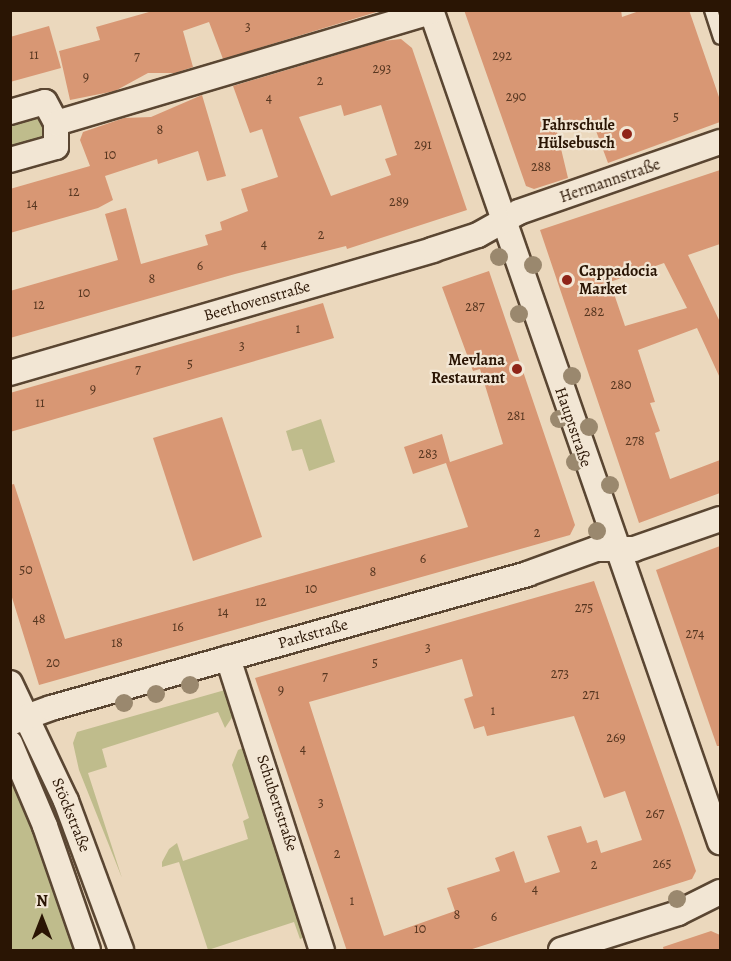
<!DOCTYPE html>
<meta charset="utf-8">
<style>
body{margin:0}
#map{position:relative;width:731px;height:961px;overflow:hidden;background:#ebd8bd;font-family:Alegreya,serif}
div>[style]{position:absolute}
.green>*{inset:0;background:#bfbc8c}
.building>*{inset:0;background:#d89774}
.roads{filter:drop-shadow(2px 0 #5a4632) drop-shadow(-2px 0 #5a4632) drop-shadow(0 2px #5a4632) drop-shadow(0 -2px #5a4632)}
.lane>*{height:12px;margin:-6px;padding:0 6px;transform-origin:6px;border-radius:6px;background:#f2e6d4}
.street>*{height:24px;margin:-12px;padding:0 12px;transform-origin:12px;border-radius:12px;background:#f2e6d4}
.trees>*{width:18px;height:18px;margin:-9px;border-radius:50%;background:#9a886e}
.dots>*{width:16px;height:16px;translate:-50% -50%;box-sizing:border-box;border:3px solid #f2e6d4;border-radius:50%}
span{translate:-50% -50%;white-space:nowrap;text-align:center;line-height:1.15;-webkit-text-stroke:4.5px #f2e6d4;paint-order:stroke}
.number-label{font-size:14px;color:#563620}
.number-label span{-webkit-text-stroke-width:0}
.poi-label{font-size:16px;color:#2a1504;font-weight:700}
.right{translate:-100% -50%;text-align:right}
.left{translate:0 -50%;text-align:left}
.street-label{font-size:16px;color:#2a1504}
.frame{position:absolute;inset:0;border:12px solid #2a1504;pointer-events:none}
.north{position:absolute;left:12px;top:889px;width:60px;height:60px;-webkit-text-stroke:4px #f2e6d4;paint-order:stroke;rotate:0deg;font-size:16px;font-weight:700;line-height:24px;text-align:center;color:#2a1504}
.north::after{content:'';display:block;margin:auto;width:21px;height:27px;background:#2a1504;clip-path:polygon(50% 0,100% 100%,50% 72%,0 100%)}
</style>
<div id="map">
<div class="green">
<div style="clip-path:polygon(34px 115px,44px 126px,42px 140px,11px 153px,11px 119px)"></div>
<div style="clip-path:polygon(321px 419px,335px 462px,309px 471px,302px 449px,292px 451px,286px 431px)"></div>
<div style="clip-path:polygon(225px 690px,233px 716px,225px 728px,218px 712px,102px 749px,107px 767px,88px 773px,122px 878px,79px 770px,73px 743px,77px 732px)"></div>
<div style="clip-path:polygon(252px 744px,313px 934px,300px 939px,294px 922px,208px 950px,179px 862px,162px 867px,162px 862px,169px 849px,177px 843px,183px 861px,248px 839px,243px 821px,249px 818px,232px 765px,238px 750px)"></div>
<div style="clip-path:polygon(10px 764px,31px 815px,75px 950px,11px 950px)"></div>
</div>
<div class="building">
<div style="clip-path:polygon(156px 10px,383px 10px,223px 59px,209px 22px,183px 31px,193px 67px,175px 73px,148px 73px,115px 91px,70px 100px,59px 51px,100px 40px,96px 27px)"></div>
<div style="clip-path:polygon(464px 10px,621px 10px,622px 17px,642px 10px,689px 10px,720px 100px,720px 122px,608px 163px,592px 120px,557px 132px,568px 178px,534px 189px,526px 186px)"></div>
<div style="clip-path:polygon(49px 26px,61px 68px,10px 82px,10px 37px)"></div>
<div style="clip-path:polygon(evenodd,401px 39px,412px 48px,467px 210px,347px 249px,346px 246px,235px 274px,10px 338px,10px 291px,118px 260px,105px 214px,126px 208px,141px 264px,208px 245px,205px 235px,222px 230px,220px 222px,248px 211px,241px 189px,278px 177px,262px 129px,250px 133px,233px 86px,383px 41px,401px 39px,341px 105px,344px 116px,381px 105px,397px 155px,385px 159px,391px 175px,331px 196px,299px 117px,341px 105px)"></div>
<div style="clip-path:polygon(202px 95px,226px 176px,207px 181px,198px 151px,158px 164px,157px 159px,105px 176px,113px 200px,98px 208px,10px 233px,10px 189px,90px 166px,80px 140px,83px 132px,124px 118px,151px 117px)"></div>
<div style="clip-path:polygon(evenodd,720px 170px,720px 244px,688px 255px,720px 322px,720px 378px,697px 328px,638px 350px,655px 402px,650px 403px,660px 431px,655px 433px,670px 479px,720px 460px,720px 493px,639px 523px,540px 230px,720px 170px,664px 263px,687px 308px,625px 326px,610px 282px,664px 263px)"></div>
<div style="clip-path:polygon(489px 271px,575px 525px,570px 535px,39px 685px,10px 591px,10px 485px,14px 484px,65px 639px,468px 527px,446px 463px,413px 474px,404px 447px,442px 434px,450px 462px,503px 444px,480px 369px,473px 371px,442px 287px)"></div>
<div style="clip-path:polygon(323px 303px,334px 338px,10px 432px,10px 393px)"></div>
<div style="clip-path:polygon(222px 417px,262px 537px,193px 561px,153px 438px)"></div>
<div style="clip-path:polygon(720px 546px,720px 746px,717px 746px,656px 570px)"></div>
<div style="clip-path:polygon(evenodd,594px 581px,681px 827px,696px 871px,692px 879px,466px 951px,347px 951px,255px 678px,594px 581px,462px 659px,473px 696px,464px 699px,474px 729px,484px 726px,487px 736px,574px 716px,604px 798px,625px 791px,642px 840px,601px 853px,597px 840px,587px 843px,581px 826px,547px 836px,560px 872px,525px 883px,514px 851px,495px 858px,500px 871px,447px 888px,455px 911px,384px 936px,309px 702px,462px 659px)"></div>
<div style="clip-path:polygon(711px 931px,720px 935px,720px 951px,664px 951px,663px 947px)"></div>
</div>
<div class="roads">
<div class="lane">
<div style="left:711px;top:10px;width:29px;rotate:72deg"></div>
</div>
<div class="street">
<div style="left:431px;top:10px;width:881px;rotate:70.85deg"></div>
<div style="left:10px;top:112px;width:36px;rotate:-16deg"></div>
<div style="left:45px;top:102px;width:24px;rotate:62deg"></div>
<div style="left:56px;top:123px;width:24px;rotate:90deg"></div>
<div style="left:56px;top:147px;width:48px;rotate:164.2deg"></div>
<div style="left:56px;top:123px;width:391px;rotate:-16.5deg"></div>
<div style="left:10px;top:373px;width:440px;rotate:-16.2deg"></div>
<div style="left:432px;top:250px;width:48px;rotate:-18.1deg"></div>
<div style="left:478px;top:235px;width:47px;rotate:-29.3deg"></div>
<div style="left:519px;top:212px;width:213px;rotate:-19.2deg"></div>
<div style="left:228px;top:658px;width:307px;rotate:72.2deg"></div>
<div style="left:10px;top:683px;width:131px;rotate:64.6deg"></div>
<div style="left:66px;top:801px;width:159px;rotate:69.7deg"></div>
<div style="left:10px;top:723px;width:44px;rotate:-20.1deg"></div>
<div style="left:51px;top:708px;width:495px;rotate:-15.7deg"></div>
<div style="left:527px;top:574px;width:73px;rotate:-19.9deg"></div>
<div style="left:596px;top:549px;width:38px"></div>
<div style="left:634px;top:549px;width:91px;rotate:-19.2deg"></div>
<div style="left:10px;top:743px;width:90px;rotate:67.1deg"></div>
<div style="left:45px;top:826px;width:131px;rotate:70.9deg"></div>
<div style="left:561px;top:950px;width:123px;rotate:-17.5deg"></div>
<div style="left:678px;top:913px;width:47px;rotate:-26.6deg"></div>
</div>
</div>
<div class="trees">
<div style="left:499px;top:257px"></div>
<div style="left:533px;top:265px"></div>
<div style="left:519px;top:314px"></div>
<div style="left:572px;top:376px"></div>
<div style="left:559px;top:419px"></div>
<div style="left:589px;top:427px"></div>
<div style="left:575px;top:462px"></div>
<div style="left:610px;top:485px"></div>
<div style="left:597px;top:531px"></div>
<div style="left:190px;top:685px"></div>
<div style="left:156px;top:694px"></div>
<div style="left:124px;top:703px"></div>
<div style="left:677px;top:899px"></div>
</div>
<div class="dots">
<div style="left:627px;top:134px;background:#8f2418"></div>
<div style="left:567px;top:280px;background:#8f2418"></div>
<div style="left:517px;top:369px;background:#8f2418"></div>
</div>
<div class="number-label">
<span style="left:248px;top:27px">3</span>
<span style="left:34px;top:55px">11</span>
<span style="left:502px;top:56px">292</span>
<span style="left:137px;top:57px">7</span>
<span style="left:382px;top:69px">293</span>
<span style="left:86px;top:77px">9</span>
<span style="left:320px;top:81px">2</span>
<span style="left:516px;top:97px">290</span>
<span style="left:269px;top:98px">4</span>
<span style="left:676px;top:117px">5</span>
<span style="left:160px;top:130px">8</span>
<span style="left:423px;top:145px">291</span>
<span style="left:110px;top:155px">10</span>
<span style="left:541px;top:167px">288</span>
<span style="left:74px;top:192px">12</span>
<span style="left:399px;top:202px">289</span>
<span style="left:32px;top:204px">14</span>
<span style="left:321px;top:235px">2</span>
<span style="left:264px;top:244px">4</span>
<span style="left:200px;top:266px">6</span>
<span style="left:152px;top:279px">8</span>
<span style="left:84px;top:293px">10</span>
<span style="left:39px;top:305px">12</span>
<span style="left:475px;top:307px">287</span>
<span style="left:594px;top:312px">282</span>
<span style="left:298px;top:329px">1</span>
<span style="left:242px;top:346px">3</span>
<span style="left:190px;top:364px">5</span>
<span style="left:138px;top:370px">7</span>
<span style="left:621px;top:385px">280</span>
<span style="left:93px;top:389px">9</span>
<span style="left:40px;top:403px">11</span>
<span style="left:516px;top:416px">281</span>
<span style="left:635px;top:441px">278</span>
<span style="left:428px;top:454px">283</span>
<span style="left:537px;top:533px">2</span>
<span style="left:423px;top:559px">6</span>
<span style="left:26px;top:570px">50</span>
<span style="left:373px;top:572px">8</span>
<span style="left:311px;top:589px">10</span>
<span style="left:261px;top:602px">12</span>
<span style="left:584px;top:608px">275</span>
<span style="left:223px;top:612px">14</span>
<span style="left:39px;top:619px">48</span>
<span style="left:178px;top:627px">16</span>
<span style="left:695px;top:634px">274</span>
<span style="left:117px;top:643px">18</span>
<span style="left:428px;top:648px">3</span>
<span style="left:53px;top:663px">20</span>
<span style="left:375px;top:663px">5</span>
<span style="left:560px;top:674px">273</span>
<span style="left:325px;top:677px">7</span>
<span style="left:281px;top:690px">9</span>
<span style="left:591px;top:695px">271</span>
<span style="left:493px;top:711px">1</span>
<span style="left:616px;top:738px">269</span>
<span style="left:303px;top:749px">4</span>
<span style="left:321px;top:803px">3</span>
<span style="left:655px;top:814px">267</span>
<span style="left:337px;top:854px">2</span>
<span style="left:662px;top:864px">265</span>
<span style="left:594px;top:865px">2</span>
<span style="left:535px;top:889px">4</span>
<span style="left:352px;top:901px">1</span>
<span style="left:457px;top:915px">8</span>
<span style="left:494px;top:917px">6</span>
<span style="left:420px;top:929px">10</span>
</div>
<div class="poi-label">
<span class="right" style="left:615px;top:134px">Fahrschule<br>Hülsebusch</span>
<span class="left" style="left:579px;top:280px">Cappadocia<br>Market</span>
<span class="right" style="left:505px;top:369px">Mevlana<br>Restaurant</span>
</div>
<div class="street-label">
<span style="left:610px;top:181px;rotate:-19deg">Hermannstraße</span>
<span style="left:257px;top:301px;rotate:-16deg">Beethovenstraße</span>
<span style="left:573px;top:427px;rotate:71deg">Hauptstraße</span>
<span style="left:313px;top:634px;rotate:-16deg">Parkstraße</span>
<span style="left:277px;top:803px;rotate:72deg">Schubertstraße</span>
<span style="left:71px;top:815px;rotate:68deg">Stöckstraße</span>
</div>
<div class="frame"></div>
<div class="north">N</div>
</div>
